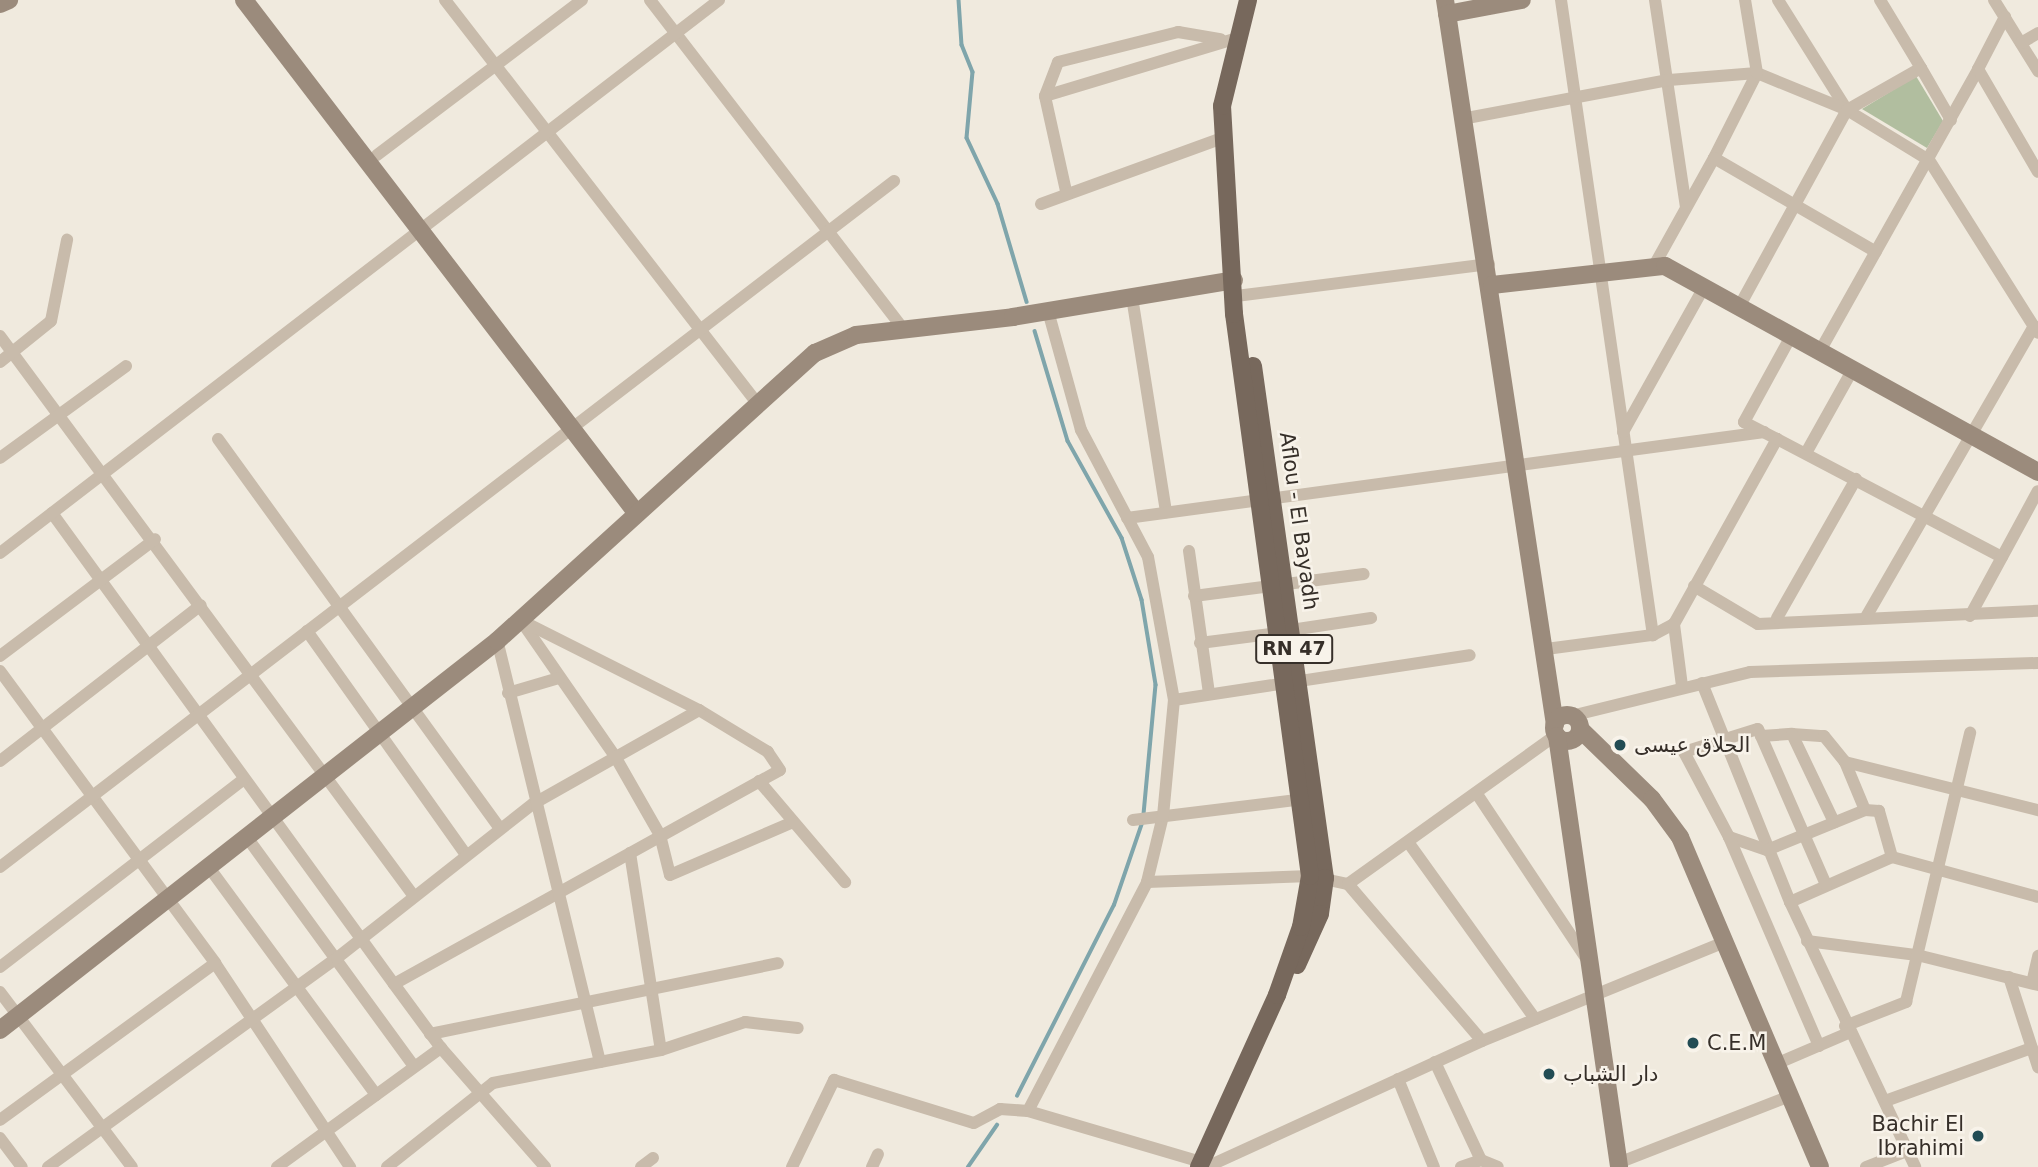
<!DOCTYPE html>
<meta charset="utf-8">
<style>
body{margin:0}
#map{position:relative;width:2038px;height:1167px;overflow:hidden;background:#f0eade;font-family:"DejaVu Sans","Noto Sans Arabic",sans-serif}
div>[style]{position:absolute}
.green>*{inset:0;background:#b1be9f}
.stream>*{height:3.5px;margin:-1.75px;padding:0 1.75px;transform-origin:1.75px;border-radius:1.75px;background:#7fa5ab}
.street>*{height:12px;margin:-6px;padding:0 6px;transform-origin:6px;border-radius:6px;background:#c8bbab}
.secondary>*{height:18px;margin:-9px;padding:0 9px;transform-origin:9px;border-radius:9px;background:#9b8b7c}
.secondary>.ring{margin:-9px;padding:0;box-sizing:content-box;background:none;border:18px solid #9b8b7c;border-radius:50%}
.primary>*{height:18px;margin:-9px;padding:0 9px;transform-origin:9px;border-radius:9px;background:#77685c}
.dots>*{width:19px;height:19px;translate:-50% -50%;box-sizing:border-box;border:4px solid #f8f3ea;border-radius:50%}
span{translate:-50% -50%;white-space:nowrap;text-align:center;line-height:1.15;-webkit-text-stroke:5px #f8f3ea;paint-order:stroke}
.shield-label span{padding:2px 5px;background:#f8f3ea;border:2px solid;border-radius:5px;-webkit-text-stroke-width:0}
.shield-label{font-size:19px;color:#362f29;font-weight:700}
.street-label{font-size:21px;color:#362f29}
.poi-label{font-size:21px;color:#362f29}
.left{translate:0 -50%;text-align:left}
.right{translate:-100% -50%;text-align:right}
</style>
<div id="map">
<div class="green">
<div style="clip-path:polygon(1916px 76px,1943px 121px,1927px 148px,1862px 109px)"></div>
</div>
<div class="stream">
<div style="left:959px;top:0;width:45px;rotate:86.2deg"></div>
<div style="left:962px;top:45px;width:29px;rotate:68deg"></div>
<div style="left:973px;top:72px;width:66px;rotate:95.2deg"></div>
<div style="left:967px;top:138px;width:73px;rotate:64.8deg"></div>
<div style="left:998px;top:204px;width:102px;rotate:73.5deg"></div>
<div style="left:1035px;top:331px;width:115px;rotate:73.3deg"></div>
<div style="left:1068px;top:441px;width:111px;rotate:60.9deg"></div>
<div style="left:1122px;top:538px;width:65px;rotate:72.1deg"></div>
<div style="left:1142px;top:600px;width:86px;rotate:80.6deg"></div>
<div style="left:1156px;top:685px;width:131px;rotate:95.3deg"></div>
<div style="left:1017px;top:1096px;width:214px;rotate:-63.1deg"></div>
<div style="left:1114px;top:905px;width:87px;rotate:-71.1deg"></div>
<div style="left:968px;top:1167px;width:51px;rotate:-55.4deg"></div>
</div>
<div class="street">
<div style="left:445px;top:0;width:510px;rotate:52.25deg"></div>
<div style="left:650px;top:0;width:416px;rotate:52.4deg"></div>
<div style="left:1561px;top:0;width:642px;rotate:81.76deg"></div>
<div style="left:1653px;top:635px;width:24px;rotate:-28deg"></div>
<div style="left:1655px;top:0;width:209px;rotate:81.5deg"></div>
<div style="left:1778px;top:0;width:130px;rotate:57.9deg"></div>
<div style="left:1880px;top:0;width:79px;rotate:58.9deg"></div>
<div style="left:1994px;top:0;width:84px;rotate:58.2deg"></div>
<div style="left:2021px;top:43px;width:20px;rotate:-30deg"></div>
<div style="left:1978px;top:69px;width:59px;rotate:-62.6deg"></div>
<div style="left:1045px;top:96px;width:36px;rotate:-69deg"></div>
<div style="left:1058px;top:62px;width:124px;rotate:-14deg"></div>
<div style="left:1178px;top:32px;width:43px;rotate:9.5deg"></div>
<div style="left:1467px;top:118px;width:206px;rotate:-10.7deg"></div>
<div style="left:1669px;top:80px;width:88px;rotate:-4.5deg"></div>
<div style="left:1757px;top:73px;width:97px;rotate:22.3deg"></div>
<div style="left:1847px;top:110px;width:96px;rotate:31.4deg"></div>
<div style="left:1929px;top:160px;width:204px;rotate:57.8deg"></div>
<div style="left:377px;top:155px;width:257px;rotate:-37.1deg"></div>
<div style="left:1714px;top:158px;width:95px;rotate:-63.2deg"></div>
<div style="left:1757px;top:73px;width:74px;rotate:-99.3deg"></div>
<div style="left:1066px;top:191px;width:97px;rotate:-102.5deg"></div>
<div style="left:1045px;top:96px;width:201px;rotate:-16.8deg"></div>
<div style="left:1041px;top:204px;width:193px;rotate:-20deg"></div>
<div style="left:1655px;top:264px;width:121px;rotate:-60.9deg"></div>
<div style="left:1714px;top:158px;width:187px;rotate:30.1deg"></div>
<div style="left:1236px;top:296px;width:255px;rotate:-7.2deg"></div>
<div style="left:1132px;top:297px;width:218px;rotate:81deg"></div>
<div style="left:1739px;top:307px;width:225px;rotate:-61.3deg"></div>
<div style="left:1847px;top:110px;width:85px;rotate:-29.6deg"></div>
<div style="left:1921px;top:68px;width:60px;rotate:60deg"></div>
<div style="left:0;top:336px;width:695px;rotate:53.54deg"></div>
<div style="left:1820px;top:351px;width:323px;rotate:-60.7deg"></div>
<div style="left:1978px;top:69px;width:119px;rotate:59.8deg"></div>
<div style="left:0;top:362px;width:65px;rotate:-38.8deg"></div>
<div style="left:51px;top:321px;width:83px;rotate:-78.8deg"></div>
<div style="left:1623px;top:432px;width:166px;rotate:-60.8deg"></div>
<div style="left:218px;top:439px;width:481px;rotate:54.1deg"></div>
<div style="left:1777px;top:439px;width:254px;rotate:27.7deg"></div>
<div style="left:1806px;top:453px;width:96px;rotate:-60.8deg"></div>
<div style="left:0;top:458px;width:156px;rotate:-36.1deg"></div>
<div style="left:52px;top:513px;width:582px;rotate:54.02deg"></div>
<div style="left:1127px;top:518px;width:643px;rotate:-7.69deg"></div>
<div style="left:1189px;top:551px;width:144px;rotate:82deg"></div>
<div style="left:0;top:553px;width:907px;rotate:-37.56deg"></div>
<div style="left:1694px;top:586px;width:74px;rotate:30.7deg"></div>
<div style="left:1758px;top:624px;width:280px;rotate:-2.7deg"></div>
<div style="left:1194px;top:596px;width:171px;rotate:-7.4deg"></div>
<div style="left:1970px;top:616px;width:142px;rotate:-61.5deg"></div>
<div style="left:1866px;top:617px;width:336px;rotate:-60deg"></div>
<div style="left:1777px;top:618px;width:160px;rotate:-60.4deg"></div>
<div style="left:522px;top:622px;width:165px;rotate:55.3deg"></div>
<div style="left:616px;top:758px;width:89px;rotate:60.3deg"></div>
<div style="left:660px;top:835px;width:41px;rotate:76deg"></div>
<div style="left:670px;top:875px;width:134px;rotate:-23.3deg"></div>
<div style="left:1291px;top:630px;width:81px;rotate:-8.5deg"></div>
<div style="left:307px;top:631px;width:275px;rotate:54.6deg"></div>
<div style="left:1200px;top:643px;width:79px;rotate:-7.3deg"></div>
<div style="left:1546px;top:649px;width:108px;rotate:-7.5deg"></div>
<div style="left:0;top:656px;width:194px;rotate:-37deg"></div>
<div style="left:0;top:671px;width:363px;rotate:53.6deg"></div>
<div style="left:215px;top:963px;width:245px;rotate:56.5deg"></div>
<div style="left:1702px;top:683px;width:236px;rotate:68.1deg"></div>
<div style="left:1790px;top:902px;width:111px;rotate:-23.8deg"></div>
<div style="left:1892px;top:857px;width:151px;rotate:15.3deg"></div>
<div style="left:1682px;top:686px;width:63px;rotate:-97.4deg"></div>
<div style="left:1674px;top:624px;width:212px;rotate:-60.9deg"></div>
<div style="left:1777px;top:439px;width:37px;rotate:-153deg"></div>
<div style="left:1744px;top:422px;width:98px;rotate:-61.3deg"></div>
<div style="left:508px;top:693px;width:53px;rotate:-16.4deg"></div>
<div style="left:1174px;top:700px;width:299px;rotate:-8.6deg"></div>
<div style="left:1571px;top:716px;width:184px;rotate:-13.8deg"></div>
<div style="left:1750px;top:672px;width:288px;rotate:-1.8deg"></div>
<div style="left:1792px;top:734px;width:32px;rotate:4deg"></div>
<div style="left:1824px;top:736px;width:33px;rotate:51deg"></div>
<div style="left:1761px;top:736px;width:31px;rotate:-4deg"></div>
<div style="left:1792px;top:734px;width:98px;rotate:64.5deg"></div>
<div style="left:0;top:761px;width:254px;rotate:-37.8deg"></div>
<div style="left:759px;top:781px;width:133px;rotate:49.6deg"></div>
<div style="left:1477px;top:794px;width:197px;rotate:56.4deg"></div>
<div style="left:1133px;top:820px;width:171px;rotate:-7deg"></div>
<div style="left:246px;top:836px;width:285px;rotate:53.9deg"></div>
<div style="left:1729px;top:837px;width:40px;rotate:18.9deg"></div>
<div style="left:1767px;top:850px;width:106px;rotate:-22.2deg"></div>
<div style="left:1408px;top:842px;width:218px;rotate:54.3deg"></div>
<div style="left:630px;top:853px;width:199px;rotate:81.1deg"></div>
<div style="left:1892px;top:857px;width:48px;rotate:-105.8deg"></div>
<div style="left:1879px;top:811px;width:14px;rotate:-176deg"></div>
<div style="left:1865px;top:810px;width:52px;rotate:-112.6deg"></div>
<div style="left:1845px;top:762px;width:199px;rotate:14deg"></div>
<div style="left:208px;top:866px;width:284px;rotate:53.7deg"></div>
<div style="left:0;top:867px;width:1127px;rotate:-37.5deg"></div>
<div style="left:1147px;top:882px;width:163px;rotate:-2.1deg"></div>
<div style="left:1310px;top:876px;width:39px;rotate:12deg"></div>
<div style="left:1348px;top:884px;width:256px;rotate:-35.6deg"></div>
<div style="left:1348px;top:884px;width:206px;rotate:49.5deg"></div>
<div style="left:1790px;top:902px;width:293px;rotate:64.7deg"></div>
<div style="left:1807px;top:941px;width:111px;rotate:7.3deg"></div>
<div style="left:1917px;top:955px;width:125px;rotate:13.9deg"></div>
<div style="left:0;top:967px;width:308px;rotate:-37.6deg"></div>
<div style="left:2009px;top:977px;width:95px;rotate:72.1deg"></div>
<div style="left:2032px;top:983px;width:28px;rotate:-77deg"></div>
<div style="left:0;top:992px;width:219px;rotate:53deg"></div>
<div style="left:1845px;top:1026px;width:66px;rotate:-21.5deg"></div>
<div style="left:1906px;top:1002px;width:277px;rotate:-76.6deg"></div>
<div style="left:430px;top:1034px;width:355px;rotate:-11.5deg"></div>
<div style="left:1819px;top:1046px;width:228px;rotate:-113.3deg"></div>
<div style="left:1729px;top:837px;width:96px;rotate:-117.9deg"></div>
<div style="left:1684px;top:752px;width:77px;rotate:-17.3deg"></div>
<div style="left:1758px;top:729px;width:170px;rotate:66.4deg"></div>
<div style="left:441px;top:1048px;width:79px;rotate:-126.3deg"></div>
<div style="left:394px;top:984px;width:441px;rotate:-29deg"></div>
<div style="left:780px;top:770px;width:22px;rotate:-124deg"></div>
<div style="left:768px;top:752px;width:81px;rotate:-148.7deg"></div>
<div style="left:699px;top:710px;width:200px;rotate:-153.3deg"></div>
<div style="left:600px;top:1062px;width:62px;rotate:-11.1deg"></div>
<div style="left:661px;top:1050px;width:89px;rotate:-18.4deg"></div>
<div style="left:745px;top:1022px;width:53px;rotate:6.5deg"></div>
<div style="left:1435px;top:1062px;width:108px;rotate:64.9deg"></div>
<div style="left:1776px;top:1064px;width:78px;rotate:-23.3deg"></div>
<div style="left:1398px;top:1079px;width:95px;rotate:67.8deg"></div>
<div style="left:1888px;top:1100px;width:153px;rotate:-19.9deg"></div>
<div style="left:1028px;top:1111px;width:258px;rotate:-62.5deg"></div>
<div style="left:1147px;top:882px;width:68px;rotate:-76.4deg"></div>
<div style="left:1163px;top:816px;width:117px;rotate:-84.6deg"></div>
<div style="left:1174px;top:700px;width:145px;rotate:-100.3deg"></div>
<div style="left:1148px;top:557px;width:144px;rotate:-117.8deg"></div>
<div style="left:1081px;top:430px;width:123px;rotate:-105.5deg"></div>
<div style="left:0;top:1120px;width:266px;rotate:-36.1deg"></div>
<div style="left:0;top:1138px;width:36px;rotate:53deg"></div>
<div style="left:1618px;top:1163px;width:185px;rotate:-21.3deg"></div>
<div style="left:48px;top:1167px;width:357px;rotate:-35.9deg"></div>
<div style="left:337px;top:958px;width:249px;rotate:-38.2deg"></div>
<div style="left:533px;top:804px;width:191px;rotate:-29.5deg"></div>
<div style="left:277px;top:1167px;width:203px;rotate:-36deg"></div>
<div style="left:441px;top:1048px;width:158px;rotate:48.8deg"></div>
<div style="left:387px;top:1167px;width:135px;rotate:-38.4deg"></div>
<div style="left:493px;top:1083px;width:109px;rotate:-11.1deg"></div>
<div style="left:600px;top:1062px;width:433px;rotate:-103.7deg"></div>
<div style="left:641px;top:1167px;width:15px;rotate:-37deg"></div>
<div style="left:792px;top:1167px;width:97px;rotate:-64.2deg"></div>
<div style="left:834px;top:1080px;width:146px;rotate:17.1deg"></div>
<div style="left:974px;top:1123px;width:30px;rotate:-28deg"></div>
<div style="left:1000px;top:1109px;width:28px;rotate:4deg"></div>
<div style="left:1028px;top:1111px;width:191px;rotate:16.4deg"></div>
<div style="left:1211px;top:1165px;width:298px;rotate:-24.6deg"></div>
<div style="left:1482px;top:1041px;width:261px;rotate:-22.2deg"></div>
<div style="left:872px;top:1167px;width:14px;rotate:-65deg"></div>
<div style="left:1461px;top:1167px;width:21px;rotate:-19deg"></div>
<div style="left:1481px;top:1160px;width:18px;rotate:22deg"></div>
<div style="left:1866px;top:1167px;width:44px;rotate:-21.3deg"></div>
</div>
<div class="secondary">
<div style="left:244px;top:0;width:643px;rotate:52.58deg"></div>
<div style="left:1445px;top:0;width:733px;rotate:81.37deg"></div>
<div style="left:0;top:4px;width:10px;rotate:-24deg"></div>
<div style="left:1447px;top:14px;width:76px;rotate:-10.6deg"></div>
<div style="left:1492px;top:285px;width:174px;rotate:-6.3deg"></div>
<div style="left:1665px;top:266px;width:426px;rotate:28.9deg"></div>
<div class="ring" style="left:1554px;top:715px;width:8px;height:8px"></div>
<div style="left:1580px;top:729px;width:100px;rotate:44.2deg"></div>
<div style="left:1652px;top:799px;width:47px;rotate:53.6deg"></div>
<div style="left:1680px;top:837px;width:358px;rotate:67deg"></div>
<div style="left:1557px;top:736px;width:435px;rotate:81.8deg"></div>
<div style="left:0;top:1030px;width:631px;rotate:-38.05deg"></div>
<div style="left:497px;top:641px;width:429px;rotate:-42.2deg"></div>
<div style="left:815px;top:353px;width:45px;rotate:-23.7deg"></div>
<div style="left:856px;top:335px;width:158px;rotate:-6.5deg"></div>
<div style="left:1013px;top:317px;width:224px;rotate:-9.5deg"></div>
</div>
<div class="primary">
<div style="left:1253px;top:366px;width:517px;rotate:82deg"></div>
<div style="left:1325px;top:878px;width:36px;rotate:98deg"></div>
<div style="left:1320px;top:914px;width:56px;rotate:114.3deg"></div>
<div style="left:1199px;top:1167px;width:189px;rotate:-65.6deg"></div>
<div style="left:1277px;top:995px;width:72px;rotate:-70.6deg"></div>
<div style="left:1301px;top:927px;width:52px;rotate:-80deg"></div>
<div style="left:1310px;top:876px;width:567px;rotate:-97.7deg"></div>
<div style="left:1234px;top:314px;width:208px;rotate:-93.3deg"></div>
<div style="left:1222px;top:106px;width:109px;rotate:-76.2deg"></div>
</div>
<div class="dots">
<div style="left:1620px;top:745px;background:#224c54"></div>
<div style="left:1693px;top:1043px;background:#224c54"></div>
<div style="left:1549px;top:1074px;background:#224c54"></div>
<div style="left:1978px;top:1136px;background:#224c54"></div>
</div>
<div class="shield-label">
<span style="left:1294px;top:649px">RN 47</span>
</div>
<div class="street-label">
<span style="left:1299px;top:521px;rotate:82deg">Aflou - El Bayadh</span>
</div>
<div class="poi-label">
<span class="left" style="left:1634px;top:745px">الحلاق عيسى</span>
<span class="left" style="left:1707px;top:1043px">C.E.M</span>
<span class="left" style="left:1563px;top:1074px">دار الشباب</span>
<span class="right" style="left:1964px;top:1136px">Bachir El<br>Ibrahimi</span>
</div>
</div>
